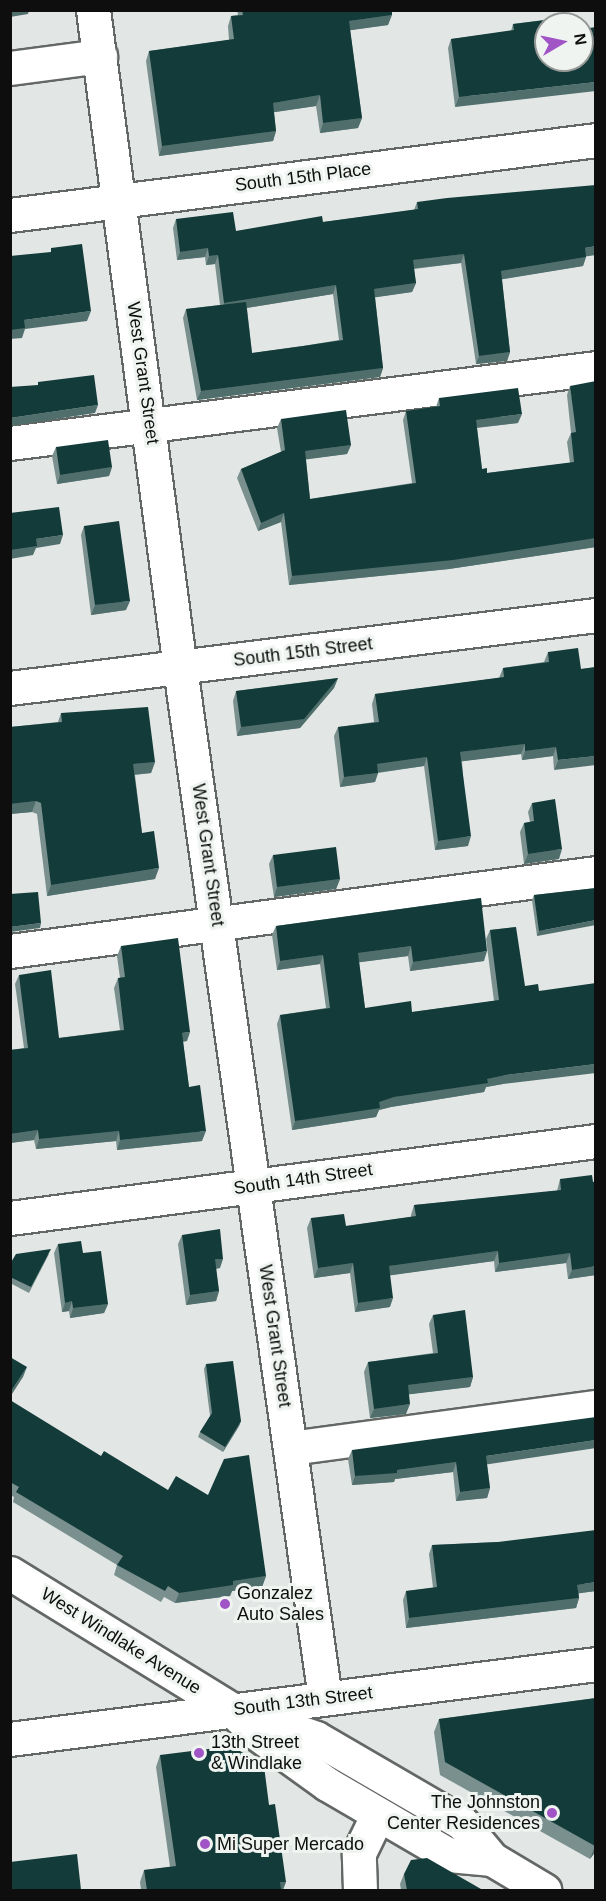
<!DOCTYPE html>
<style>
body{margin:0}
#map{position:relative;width:606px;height:1901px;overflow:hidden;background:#e2e6e4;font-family:Helvetica,sans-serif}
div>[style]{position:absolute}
.roads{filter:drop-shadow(2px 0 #646865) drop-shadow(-2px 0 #646865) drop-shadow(0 2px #646865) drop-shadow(0 -2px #646865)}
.minor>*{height:33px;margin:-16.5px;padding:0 16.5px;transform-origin:16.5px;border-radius:16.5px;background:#fff}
.wall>*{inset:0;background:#7a908e}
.shaded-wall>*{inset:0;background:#506e6c}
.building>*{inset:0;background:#123b39}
.dots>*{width:16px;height:16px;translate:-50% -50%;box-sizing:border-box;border:3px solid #eff4f1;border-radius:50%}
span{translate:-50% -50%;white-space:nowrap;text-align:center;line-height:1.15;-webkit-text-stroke:6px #eff4f1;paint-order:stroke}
.street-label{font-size:18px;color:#0d0e0d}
.poi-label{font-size:18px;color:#0d0e0d}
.left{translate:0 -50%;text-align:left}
.right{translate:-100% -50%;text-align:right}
.frame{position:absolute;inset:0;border:12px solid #0d0e0d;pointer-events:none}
.north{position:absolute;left:534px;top:12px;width:60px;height:60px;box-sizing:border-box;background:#eff4f1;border:2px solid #959896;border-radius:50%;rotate:81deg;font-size:16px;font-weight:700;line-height:24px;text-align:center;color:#0d0e0d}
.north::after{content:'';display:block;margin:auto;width:21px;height:27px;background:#a154c6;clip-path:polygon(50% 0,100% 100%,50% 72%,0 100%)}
</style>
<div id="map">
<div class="roads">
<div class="minor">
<div style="left:93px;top:10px;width:664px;rotate:82.47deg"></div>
<div style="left:180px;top:668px;width:1040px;rotate:81.99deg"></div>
<div style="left:10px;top:68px;width:91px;rotate:-7.6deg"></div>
<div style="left:10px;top:215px;width:591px;rotate:-7.29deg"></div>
<div style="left:10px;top:443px;width:591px;rotate:-7.29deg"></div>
<div style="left:10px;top:688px;width:591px;rotate:-7.1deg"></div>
<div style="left:10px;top:951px;width:591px;rotate:-7.58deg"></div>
<div style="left:10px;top:1218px;width:591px;rotate:-7.49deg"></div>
<div style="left:291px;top:1448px;width:308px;rotate:-7.7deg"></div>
<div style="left:10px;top:1573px;width:259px;rotate:31.6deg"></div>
<div style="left:231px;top:1709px;width:33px;rotate:44deg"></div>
<div style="left:255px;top:1732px;width:89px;rotate:35.8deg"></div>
<div style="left:327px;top:1784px;width:141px;rotate:30.2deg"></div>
<div style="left:449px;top:1855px;width:43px;rotate:5.3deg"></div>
<div style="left:244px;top:1713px;width:76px;rotate:19.1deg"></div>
<div style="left:316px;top:1738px;width:169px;rotate:30.2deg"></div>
<div style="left:462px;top:1823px;width:47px;rotate:50.2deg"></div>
<div style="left:492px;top:1859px;width:61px;rotate:30.8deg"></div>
<div style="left:10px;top:1739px;width:591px;rotate:-7.29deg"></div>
<div style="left:360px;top:1890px;width:37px;rotate:-92deg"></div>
<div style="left:359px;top:1853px;width:43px;rotate:-64deg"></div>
</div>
</div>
<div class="wall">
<div style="clip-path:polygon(237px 10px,392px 10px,388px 25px,350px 30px,362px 118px,358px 128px,320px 133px,316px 106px,274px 112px,276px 131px,273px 141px,159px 156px,146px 61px,149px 51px,229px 40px,228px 26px,231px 16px,238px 15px)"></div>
<div style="clip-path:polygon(553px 19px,455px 107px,448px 48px,451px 39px,511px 31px,513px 24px)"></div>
<div style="clip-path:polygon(evenodd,417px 202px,586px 256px,586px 257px,583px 266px,502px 279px,510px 352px,507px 361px,476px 364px,461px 263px,414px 269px,416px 283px,412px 292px,375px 297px,383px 368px,380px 377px,197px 400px,183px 318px,186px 309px,220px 305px,215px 264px,206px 265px,205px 257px,177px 260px,173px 228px,176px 219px,236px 231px,323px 222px,414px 210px,417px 202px,333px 294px,339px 340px,303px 346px,252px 353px,247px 308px,333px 294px)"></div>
<div style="clip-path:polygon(570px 386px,596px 547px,449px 569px,289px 585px,281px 522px,258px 531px,237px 478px,241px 469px,281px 452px,277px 428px,281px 419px,351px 445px,347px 454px,306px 459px,310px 499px,412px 483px,403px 420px,406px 411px,436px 407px,439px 398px,518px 423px,477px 428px,482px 469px,487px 473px,570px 463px,567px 442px,571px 433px,567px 395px)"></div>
<div style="clip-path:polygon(56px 447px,112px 467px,109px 476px,57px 484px,52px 456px)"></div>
<div style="clip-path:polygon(84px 526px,126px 610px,91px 615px,81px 535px)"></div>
<div style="clip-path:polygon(548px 652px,581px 669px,596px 667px,554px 770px,553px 756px,522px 760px,521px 754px,462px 761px,468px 846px,435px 850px,424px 766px,378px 773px,375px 782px,340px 787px,334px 736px,338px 727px,374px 722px,372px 704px,375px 694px,499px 678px,503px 668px,544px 662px)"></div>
<div style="clip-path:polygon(338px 678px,334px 688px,300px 728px,237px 736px,233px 701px,236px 691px)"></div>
<div style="clip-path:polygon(61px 713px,155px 762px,151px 773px,135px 775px,142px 833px,155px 879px,47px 896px,37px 814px,32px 812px,10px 814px,10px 727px,58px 722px)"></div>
<div style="clip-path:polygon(532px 803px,559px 859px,524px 864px,520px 832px,524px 823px,530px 822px,528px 812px)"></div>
<div style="clip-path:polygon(273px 855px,340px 879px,336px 889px,274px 897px,269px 864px)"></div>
<div style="clip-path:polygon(596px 888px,537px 936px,532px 900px,534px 895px)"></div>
<div style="clip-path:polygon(481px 898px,484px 961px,410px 971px,408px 956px,359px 962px,365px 1008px,412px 1012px,494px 1001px,486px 939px,490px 930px,516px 927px,503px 1084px,486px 1087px,484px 1092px,391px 1107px,379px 1110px,376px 1117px,292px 1130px,277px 1024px,280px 1015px,326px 1008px,320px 964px,277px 970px,272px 935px,276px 926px)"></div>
<div style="clip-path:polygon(121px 946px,187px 1041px,183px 1042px,189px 1087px,202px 1141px,117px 1150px,116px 1141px,36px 1149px,34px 1140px,10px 1143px,10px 1050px,24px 1048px,15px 984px,19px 975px,59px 1038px,120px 1030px,114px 988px,118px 978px,120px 978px,117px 956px)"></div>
<div style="clip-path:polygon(560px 1179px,596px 1275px,568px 1279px,566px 1263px,495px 1272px,494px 1261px,390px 1275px,390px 1307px,355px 1312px,350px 1273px,314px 1278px,307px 1228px,311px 1218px,346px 1226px,411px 1217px,411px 1215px,414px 1205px,557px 1191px)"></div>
<div style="clip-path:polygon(182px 1235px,220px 1268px,216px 1269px,219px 1291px,216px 1301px,186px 1305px,178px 1244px)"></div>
<div style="clip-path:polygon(58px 1244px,83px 1253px,108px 1304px,104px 1313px,70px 1318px,69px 1311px,62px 1312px,54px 1253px)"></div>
<div style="clip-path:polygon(49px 1254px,29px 1293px,10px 1283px,10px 1264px)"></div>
<div style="clip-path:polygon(433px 1315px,473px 1377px,470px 1387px,409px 1394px,406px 1414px,370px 1418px,364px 1372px,368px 1362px,433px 1353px,429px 1324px)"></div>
<div style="clip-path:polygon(206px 1364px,241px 1421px,239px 1426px,223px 1452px,198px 1437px,200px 1432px,210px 1416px,204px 1369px)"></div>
<div style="clip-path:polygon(10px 1400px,266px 1576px,262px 1587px,232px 1591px,230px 1596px,175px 1603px,164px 1597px,161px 1602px,114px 1575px,117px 1565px,13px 1502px,14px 1497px,10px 1495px)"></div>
<div style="clip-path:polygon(352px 1450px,487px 1464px,490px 1488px,487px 1498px,456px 1501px,453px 1472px,395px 1479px,394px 1482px,352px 1485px,348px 1459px)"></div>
<div style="clip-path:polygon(498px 1542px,596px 1591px,579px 1593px,579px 1598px,576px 1608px,406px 1628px,403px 1600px,406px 1591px,433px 1588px,429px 1554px,432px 1545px)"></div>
<div style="clip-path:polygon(596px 1698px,596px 1851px,590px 1859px,440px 1775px,434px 1732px,439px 1719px)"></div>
<div style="clip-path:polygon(160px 1755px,269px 1805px,283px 1890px,141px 1890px,140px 1882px,144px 1870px,170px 1867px,156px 1767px)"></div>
<div style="clip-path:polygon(404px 1874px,481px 1890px,401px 1890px,400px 1884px)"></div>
</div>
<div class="shaded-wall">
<div style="clip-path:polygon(10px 10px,29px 10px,28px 14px,10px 17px)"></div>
<div style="clip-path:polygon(392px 15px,388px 25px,345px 31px,349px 21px)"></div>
<div style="clip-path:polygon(596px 82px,596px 91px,455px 107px,459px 97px)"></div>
<div style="clip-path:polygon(320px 95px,316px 106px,269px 113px,273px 103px)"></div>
<div style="clip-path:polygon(362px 118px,358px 128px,320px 133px,323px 123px)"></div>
<div style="clip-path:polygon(276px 131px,273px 141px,159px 156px,162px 146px)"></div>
<div style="clip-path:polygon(596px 246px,596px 255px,582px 257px,585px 248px)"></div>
<div style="clip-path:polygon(208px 248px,205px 257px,177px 260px,180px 252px)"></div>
<div style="clip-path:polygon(464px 254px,461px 263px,409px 269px,413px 260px)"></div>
<div style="clip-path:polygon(218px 255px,215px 264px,206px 265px,209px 256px)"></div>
<div style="clip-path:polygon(586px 257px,583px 266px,498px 280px,501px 271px)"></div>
<div style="clip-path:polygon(416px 283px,412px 292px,371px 298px,374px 289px)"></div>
<div style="clip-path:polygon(336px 285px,333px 294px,221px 312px,224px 303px)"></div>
<div style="clip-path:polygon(91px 311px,87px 321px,25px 329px,22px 338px,10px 339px,10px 330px,24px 320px)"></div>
<div style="clip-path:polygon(510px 352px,507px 361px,476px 364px,479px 356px)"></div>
<div style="clip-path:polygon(383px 368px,380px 377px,197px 400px,201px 391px)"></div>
<div style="clip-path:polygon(98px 405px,95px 413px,10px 426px,10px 418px)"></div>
<div style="clip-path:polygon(522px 414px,518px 423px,473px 428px,476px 420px)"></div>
<div style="clip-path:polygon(351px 445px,347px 454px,302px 460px,305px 451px)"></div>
<div style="clip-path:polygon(112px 467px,109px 476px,57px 484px,60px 475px)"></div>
<div style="clip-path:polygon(284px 513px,281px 522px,258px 531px,261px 523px)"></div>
<div style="clip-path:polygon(63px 535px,60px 544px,36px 548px,33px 555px,10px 559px,10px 550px,36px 539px)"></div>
<div style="clip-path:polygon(596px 538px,596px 547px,449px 569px,289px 585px,292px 576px)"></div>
<div style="clip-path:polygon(130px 601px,126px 610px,91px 615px,95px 605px)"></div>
<div style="clip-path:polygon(338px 678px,334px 688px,300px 728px,237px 736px,241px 727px)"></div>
<div style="clip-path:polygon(525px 744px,521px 754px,457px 762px,460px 752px)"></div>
<div style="clip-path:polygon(556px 747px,553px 756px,522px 760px,525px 751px)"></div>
<div style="clip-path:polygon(596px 756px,596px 765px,554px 770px,558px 760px)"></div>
<div style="clip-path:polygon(427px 757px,424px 766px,374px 773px,377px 764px)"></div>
<div style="clip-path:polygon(155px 762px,151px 773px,129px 775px,133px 764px)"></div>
<div style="clip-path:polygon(378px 773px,375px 782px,340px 787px,344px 777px)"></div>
<div style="clip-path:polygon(36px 801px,32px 812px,10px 814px,10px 804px)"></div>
<div style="clip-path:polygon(471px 836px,468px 846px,435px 850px,438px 841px)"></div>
<div style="clip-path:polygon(562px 849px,559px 859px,524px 864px,528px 854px)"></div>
<div style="clip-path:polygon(159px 868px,155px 879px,47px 896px,51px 885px)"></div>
<div style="clip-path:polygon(340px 879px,336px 889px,274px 897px,277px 887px)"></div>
<div style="clip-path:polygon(596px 920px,596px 925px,537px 936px,539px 931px)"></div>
<div style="clip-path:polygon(41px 923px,40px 928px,10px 932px,10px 927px)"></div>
<div style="clip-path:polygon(411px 946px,408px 956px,354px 963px,358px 953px)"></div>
<div style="clip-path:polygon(487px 951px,484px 961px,410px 971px,413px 962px)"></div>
<div style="clip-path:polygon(323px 955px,320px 964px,277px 970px,280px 961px)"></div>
<div style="clip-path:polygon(190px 1032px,187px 1041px,178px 1042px,182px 1033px)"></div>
<div style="clip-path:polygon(596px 1064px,596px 1073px,503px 1084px,486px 1087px,484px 1092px,391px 1107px,379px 1110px,376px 1117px,292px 1130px,295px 1121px,394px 1097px,506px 1075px)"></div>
<div style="clip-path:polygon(38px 1130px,34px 1140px,10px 1143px,10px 1134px)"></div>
<div style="clip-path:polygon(119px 1131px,116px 1141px,36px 1149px,39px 1139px)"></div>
<div style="clip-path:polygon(206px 1131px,202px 1141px,117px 1150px,120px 1140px)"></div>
<div style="clip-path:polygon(498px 1251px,494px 1261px,386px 1276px,389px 1266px)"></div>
<div style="clip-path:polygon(570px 1253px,566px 1263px,495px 1272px,499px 1263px)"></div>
<div style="clip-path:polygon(215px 1259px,223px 1259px,220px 1268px,212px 1269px)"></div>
<div style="clip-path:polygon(353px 1263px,350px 1273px,314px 1278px,318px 1268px)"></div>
<div style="clip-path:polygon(596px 1266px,596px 1275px,568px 1279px,572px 1270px)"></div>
<div style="clip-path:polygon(219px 1291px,216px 1301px,186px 1305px,190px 1295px)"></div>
<div style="clip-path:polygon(393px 1298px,390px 1307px,355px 1312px,358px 1303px)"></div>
<div style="clip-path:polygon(72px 1301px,69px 1311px,62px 1312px,65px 1303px)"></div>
<div style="clip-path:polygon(108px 1304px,104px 1313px,70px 1318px,73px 1308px)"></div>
<div style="clip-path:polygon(27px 1367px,23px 1377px,10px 1397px,10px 1393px)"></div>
<div style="clip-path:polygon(473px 1377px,470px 1387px,404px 1395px,408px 1385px)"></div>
<div style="clip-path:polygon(410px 1404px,406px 1414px,370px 1418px,374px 1409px)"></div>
<div style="clip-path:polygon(241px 1421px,239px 1426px,223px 1452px,225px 1447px)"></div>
<div style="clip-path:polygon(596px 1440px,596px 1448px,483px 1465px,486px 1456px)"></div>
<div style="clip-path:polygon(456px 1462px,453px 1472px,395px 1479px,394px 1482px,352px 1485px,355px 1476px)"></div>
<div style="clip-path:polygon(490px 1488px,487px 1498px,456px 1501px,460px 1492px)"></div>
<div style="clip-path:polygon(266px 1576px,262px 1587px,232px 1591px,230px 1596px,175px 1603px,179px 1593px,233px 1581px)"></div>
<div style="clip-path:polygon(596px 1582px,596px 1591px,574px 1594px,577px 1585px)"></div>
<div style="clip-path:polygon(579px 1598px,576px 1608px,406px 1628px,409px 1618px)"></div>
<div style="clip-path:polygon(596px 1845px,596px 1851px,590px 1859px,595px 1846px)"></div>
<div style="clip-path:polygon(280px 1882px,286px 1882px,283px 1890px,277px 1890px)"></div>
</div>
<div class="building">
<div style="clip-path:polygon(242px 10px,392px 10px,392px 15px,349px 21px,362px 118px,323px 123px,320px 95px,273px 103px,276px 131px,162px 146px,149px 51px,234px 39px,231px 16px,243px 15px)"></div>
<div style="clip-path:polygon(553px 19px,553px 24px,546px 24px,546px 60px,582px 60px,582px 29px,596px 27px,596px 82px,459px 97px,451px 39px,514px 30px,513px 24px)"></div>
<div style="clip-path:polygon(596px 185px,596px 246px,585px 248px,586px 257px,501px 271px,510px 352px,479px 356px,464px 254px,413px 260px,416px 283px,374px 289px,383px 368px,201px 391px,186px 309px,246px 302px,252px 353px,303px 346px,343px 340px,336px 285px,224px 303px,218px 255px,209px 256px,208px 248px,180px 252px,176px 219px,233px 212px,236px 231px,322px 216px,323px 222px,418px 209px,417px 202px,447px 198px)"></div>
<div style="clip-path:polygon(82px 244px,91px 311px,24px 320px,25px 328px,10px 330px,10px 256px,51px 252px,51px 248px)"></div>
<div style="clip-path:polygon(94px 375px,98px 405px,10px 418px,10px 387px,38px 385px,38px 382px)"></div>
<div style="clip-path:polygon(596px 381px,596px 538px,453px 560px,292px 576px,284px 513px,261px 523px,241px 469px,285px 450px,281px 419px,346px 410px,351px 445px,305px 451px,310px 499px,416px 483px,406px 411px,440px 406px,439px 398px,518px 388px,522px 414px,476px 420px,482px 469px,487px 468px,487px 473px,574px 462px,571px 433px,576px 432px,570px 386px)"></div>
<div style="clip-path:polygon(108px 440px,112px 467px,60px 475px,56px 447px)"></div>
<div style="clip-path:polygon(59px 507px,63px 535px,36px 539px,37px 546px,10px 550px,10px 513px)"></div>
<div style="clip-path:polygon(119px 521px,130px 601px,95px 605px,84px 526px)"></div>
<div style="clip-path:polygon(578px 648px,581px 669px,596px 667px,596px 756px,558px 760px,556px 747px,525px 751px,525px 744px,460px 752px,471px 836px,438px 841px,427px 757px,377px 764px,378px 773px,344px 777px,338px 727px,379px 722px,375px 694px,504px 677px,503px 668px,549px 662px,548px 652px)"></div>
<div style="clip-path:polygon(338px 678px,304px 719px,241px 727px,236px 691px)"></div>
<div style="clip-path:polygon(148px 707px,155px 762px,133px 764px,142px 833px,154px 831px,159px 868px,51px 885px,41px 803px,36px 801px,10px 804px,10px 727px,62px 722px,61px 713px)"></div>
<div style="clip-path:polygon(555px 799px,562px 849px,528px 854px,524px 823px,534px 821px,532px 803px)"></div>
<div style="clip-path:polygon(336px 847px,340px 879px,277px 887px,273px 855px)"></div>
<div style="clip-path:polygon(596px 888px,596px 920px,539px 931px,534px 895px)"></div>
<div style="clip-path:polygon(38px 892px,41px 923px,10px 927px,10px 894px)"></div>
<div style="clip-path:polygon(481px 898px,487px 951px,413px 962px,411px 946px,358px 953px,365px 1008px,411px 1001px,412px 1012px,499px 1000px,490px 930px,516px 927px,525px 986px,538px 984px,539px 991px,596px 983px,596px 1064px,506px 1075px,487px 1079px,488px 1083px,394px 1097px,379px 1102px,380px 1108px,295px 1121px,280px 1015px,330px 1008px,323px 955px,280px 961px,276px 926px)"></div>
<div style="clip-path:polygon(178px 938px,190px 1032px,182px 1033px,189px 1087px,200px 1085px,206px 1131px,120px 1140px,119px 1131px,39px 1139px,38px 1130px,10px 1134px,10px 1050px,28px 1048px,19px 975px,51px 970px,59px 1038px,124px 1030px,118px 978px,125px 977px,121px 946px)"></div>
<div style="clip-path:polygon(592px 1175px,593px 1182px,596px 1181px,596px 1266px,572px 1270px,570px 1253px,499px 1263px,498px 1251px,389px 1266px,393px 1298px,358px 1303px,353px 1263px,318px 1268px,311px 1218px,344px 1214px,346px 1226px,416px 1216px,414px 1205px,561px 1190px,560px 1179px)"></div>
<div style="clip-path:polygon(220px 1229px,223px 1259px,215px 1259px,219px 1291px,190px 1295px,182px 1235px)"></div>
<div style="clip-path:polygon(81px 1241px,83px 1253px,101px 1251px,108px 1304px,73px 1308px,72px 1301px,65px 1303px,58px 1244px)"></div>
<div style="clip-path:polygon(51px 1249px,31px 1287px,10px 1277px,10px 1264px,16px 1254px)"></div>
<div style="clip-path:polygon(465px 1310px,473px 1377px,408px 1385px,410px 1404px,374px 1409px,368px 1362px,438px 1353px,433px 1315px)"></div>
<div style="clip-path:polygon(10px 1357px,27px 1367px,10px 1393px)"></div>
<div style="clip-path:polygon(233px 1361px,241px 1421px,225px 1447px,200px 1432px,212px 1413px,206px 1364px)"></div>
<div style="clip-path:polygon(10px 1400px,101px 1456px,104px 1451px,168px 1490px,176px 1476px,208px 1495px,224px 1459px,249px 1455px,266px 1576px,233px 1581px,233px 1585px,179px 1593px,168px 1586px,165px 1591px,117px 1565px,123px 1556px,16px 1492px,19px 1487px,10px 1482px)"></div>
<div style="clip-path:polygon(596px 1417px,596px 1440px,486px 1456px,490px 1488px,460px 1492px,456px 1462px,397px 1470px,397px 1473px,355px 1476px,352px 1450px)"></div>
<div style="clip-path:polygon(596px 1530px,596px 1582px,577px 1585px,579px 1598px,409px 1618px,406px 1591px,437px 1587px,432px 1545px,498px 1542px)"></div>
<div style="clip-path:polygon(596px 1698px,595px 1846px,445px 1762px,439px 1719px)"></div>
<div style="clip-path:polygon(232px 1746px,264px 1766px,269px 1805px,275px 1804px,286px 1882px,280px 1882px,281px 1890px,147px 1890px,144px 1870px,176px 1866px,160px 1755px)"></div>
<div style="clip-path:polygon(77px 1854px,81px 1890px,10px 1890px,10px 1862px)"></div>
<div style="clip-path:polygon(427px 1858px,481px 1889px,481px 1890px,407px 1890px,404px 1874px,411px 1860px)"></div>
</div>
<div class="dots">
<div style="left:225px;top:1604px;background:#a154c6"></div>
<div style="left:199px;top:1753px;background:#a154c6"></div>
<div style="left:552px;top:1813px;background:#a154c6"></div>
<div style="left:205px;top:1844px;background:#a154c6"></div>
</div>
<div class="street-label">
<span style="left:303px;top:177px;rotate:-7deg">South 15th Place</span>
<span style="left:143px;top:373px;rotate:82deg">West Grant Street</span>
<span style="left:303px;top:652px;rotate:-7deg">South 15th Street</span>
<span style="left:208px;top:855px;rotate:82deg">West Grant Street</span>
<span style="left:303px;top:1179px;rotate:-8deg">South 14th Street</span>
<span style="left:275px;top:1336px;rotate:82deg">West Grant Street</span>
<span style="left:121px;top:1641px;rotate:32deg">West Windlake Avenue</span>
<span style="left:303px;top:1701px;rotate:-7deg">South 13th Street</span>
</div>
<div class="poi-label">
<span class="left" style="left:237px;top:1604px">Gonzalez<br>Auto Sales</span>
<span class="left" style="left:211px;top:1753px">13th Street<br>&amp; Windlake</span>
<span class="right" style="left:540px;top:1813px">The Johnston<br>Center Residences</span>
<span class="left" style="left:217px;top:1844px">Mi Super Mercado</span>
</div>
<div class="frame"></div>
<div class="north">N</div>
</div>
